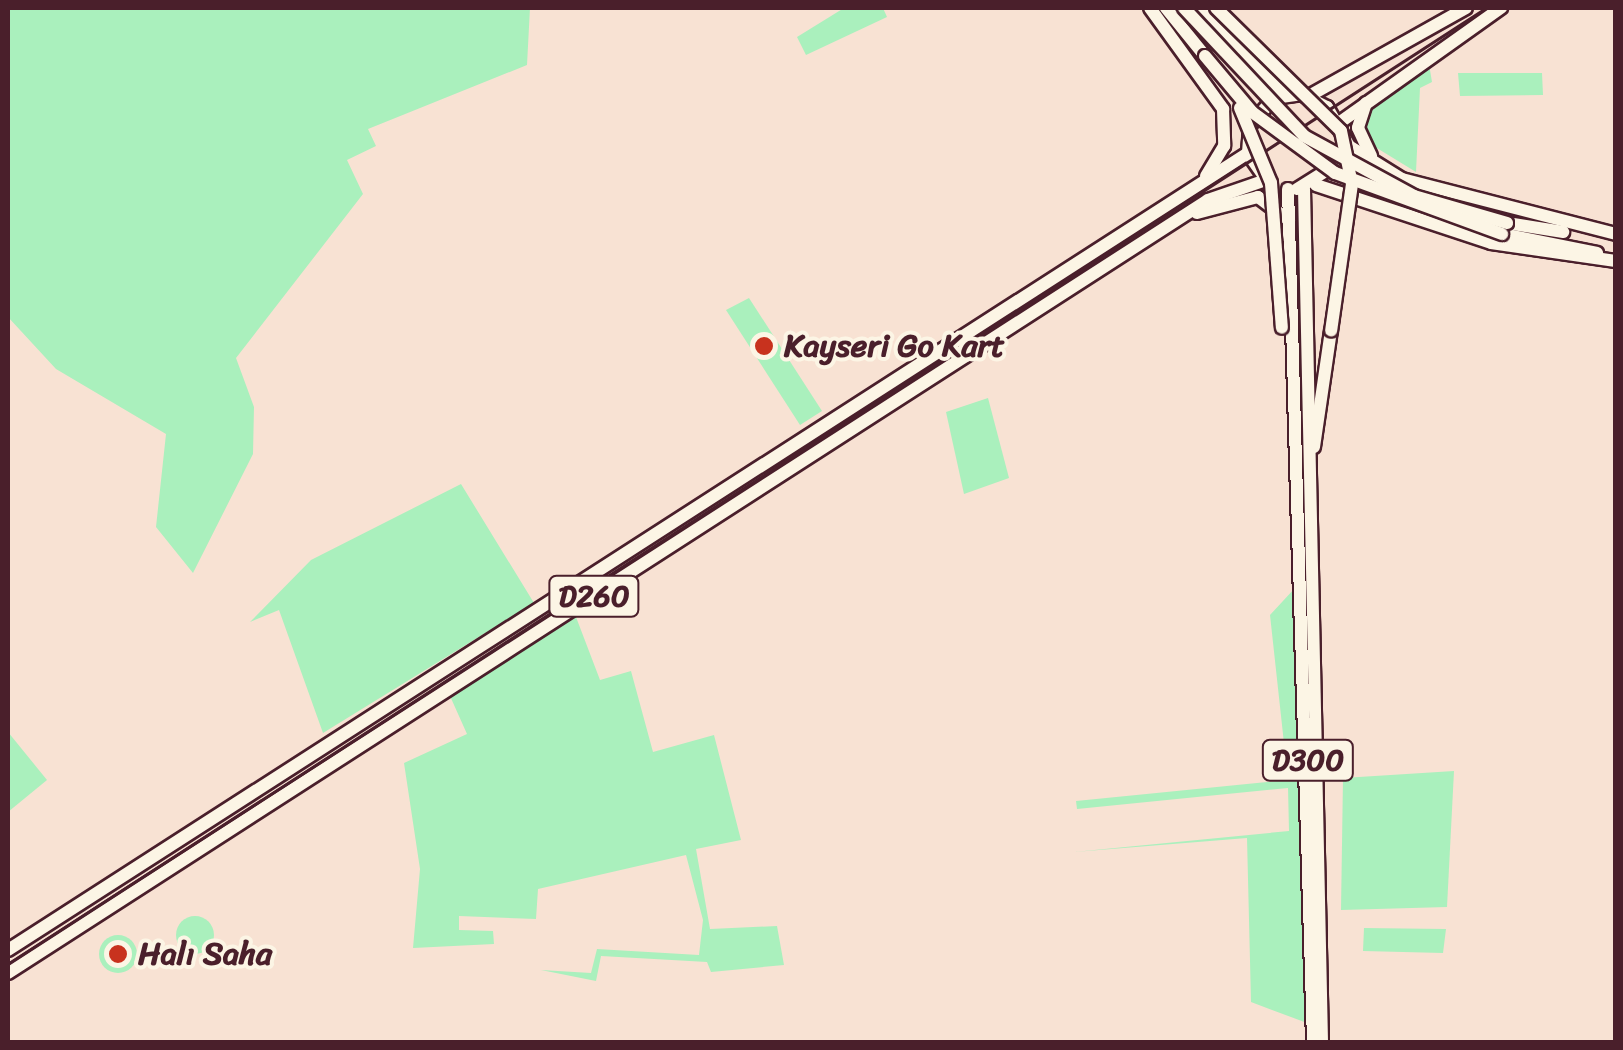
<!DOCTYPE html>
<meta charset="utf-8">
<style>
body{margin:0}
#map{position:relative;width:1623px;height:1050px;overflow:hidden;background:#f8e2d3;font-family:Sriracha,sans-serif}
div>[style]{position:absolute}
.green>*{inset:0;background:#aaf0bd}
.round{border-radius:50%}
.roads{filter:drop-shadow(2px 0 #4a1f2b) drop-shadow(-2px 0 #4a1f2b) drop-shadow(0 2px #4a1f2b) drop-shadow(0 -2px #4a1f2b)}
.highway>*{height:12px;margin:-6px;padding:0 6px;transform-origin:6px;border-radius:6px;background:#fcf5e5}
.tram>*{height:2.5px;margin:-1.25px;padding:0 1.25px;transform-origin:1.25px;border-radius:1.25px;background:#4a1f2b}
.bridges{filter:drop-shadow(2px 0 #4a1f2b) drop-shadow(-2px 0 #4a1f2b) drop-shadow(0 2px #4a1f2b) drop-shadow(0 -2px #4a1f2b)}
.highway-bridge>*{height:12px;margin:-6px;padding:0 6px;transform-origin:6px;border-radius:6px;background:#fcf5e5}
.dots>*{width:28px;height:28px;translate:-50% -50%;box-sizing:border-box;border:5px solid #fcf5e5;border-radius:50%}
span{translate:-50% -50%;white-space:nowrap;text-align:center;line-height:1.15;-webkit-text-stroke:8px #fcf5e5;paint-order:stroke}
.shield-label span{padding:2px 8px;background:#fcf5e5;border:2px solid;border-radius:8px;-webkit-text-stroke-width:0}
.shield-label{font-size:30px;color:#4a1f2b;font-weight:700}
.poi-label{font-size:32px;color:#4a1f2b;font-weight:700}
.left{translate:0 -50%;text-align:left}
.frame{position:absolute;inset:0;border:10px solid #4a1f2b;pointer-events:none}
</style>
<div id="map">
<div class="green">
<div style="clip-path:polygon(8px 8px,530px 8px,527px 65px,368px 129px,376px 146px,347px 160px,363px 194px,236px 358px,254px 407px,253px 454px,193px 573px,156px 527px,166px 434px,56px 369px,8px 317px)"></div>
<div style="clip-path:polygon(844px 8px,883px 8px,887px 17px,806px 55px,797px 37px)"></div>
<div style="clip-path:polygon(1429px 64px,1432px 82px,1420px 88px,1416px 172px,1367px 142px,1363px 126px,1368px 108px)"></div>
<div style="clip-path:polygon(1458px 73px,1542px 73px,1543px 95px,1460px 96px)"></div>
<div style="clip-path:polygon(749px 298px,822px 411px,800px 425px,726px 310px)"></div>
<div style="clip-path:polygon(988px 398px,1009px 478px,964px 494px,946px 412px)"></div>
<div style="clip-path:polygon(461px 484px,534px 603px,323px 733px,279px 610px,250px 622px,311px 560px)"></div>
<div style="clip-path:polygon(1295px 588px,1307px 1023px,1251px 1002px,1247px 838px,1074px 852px,1289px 831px,1288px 788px,1077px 809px,1076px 801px,1288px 780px,1270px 615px)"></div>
<div style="clip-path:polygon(576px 617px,600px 680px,631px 671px,653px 752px,714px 735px,741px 840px,696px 849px,710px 929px,777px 926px,784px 965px,711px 972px,707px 962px,601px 956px,596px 981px,541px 970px,591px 973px,597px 949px,699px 955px,703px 920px,686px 855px,538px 889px,536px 919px,459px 916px,459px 930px,493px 931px,494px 944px,413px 948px,420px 869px,404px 763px,467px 734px,450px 696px)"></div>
<div style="clip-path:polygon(8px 732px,47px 780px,8px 812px)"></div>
<div style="clip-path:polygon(1454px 771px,1447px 907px,1341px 910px,1343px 778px)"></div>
<div class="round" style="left:176px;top:916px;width:38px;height:38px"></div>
<div style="clip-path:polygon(1364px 928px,1446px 929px,1443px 953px,1363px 951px)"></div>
<div class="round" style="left:99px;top:935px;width:38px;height:38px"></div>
</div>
<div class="roads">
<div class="highway">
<div style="left:1150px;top:8px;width:125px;rotate:54.1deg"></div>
<div style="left:1223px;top:109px;width:37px;rotate:88deg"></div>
<div style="left:1224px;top:146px;width:35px;rotate:121deg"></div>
<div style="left:1166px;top:8px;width:62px;rotate:50.9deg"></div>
<div style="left:1198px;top:8px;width:124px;rotate:44.7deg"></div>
<div style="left:1309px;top:96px;width:180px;rotate:-29.3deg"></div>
<div style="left:1366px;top:103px;width:26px;rotate:108deg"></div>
<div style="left:1358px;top:128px;width:31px;rotate:65deg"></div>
<div style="left:1339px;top:123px;width:199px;rotate:-35.4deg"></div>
<div style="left:1268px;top:182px;width:35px;rotate:-125deg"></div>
<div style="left:1248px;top:153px;width:28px;rotate:-86deg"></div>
<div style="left:1250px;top:125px;width:36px;rotate:-48deg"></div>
<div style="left:1274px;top:98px;width:27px;rotate:-8deg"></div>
<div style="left:1301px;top:94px;width:29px;rotate:27deg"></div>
<div style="left:1327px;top:107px;width:45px;rotate:60.6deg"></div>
<div style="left:1349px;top:146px;width:62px;rotate:31.9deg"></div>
<div style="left:1402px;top:179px;width:221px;rotate:14.4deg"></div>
<div style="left:1316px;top:185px;width:184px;rotate:18.3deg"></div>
<div style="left:1491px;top:243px;width:126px;rotate:8.2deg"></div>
<div style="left:1288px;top:189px;width:853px;rotate:88.32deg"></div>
<div style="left:1297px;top:189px;width:47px;rotate:-32deg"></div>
<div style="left:1304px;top:189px;width:853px;rotate:88.79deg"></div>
<div style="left:1197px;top:213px;width:63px;rotate:-14.7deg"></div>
<div style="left:1258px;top:197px;width:39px;rotate:37deg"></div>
<div style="left:1507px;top:223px;width:57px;rotate:9.1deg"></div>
<div style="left:1502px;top:234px;width:97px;rotate:11.3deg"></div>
<div style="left:1314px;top:447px;width:117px;rotate:-81.7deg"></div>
<div style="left:8px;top:950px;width:1474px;rotate:-32.73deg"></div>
<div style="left:8px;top:973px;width:1427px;rotate:-32.79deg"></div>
<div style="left:1208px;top:200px;width:61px;rotate:-19deg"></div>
</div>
</div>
<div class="tram">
<div style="left:8px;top:964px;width:1760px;rotate:-32.9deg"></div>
</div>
<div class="bridges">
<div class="highway-bridge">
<div style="left:1184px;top:8px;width:175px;rotate:46.8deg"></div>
<div style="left:1304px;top:136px;width:125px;rotate:28.6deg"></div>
<div style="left:1414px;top:196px;width:97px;rotate:16.2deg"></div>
<div style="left:1216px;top:8px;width:175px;rotate:44.5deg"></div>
<div style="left:1341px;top:131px;width:54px;rotate:78.3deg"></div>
<div style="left:1352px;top:184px;width:148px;rotate:98.1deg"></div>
<div style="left:1205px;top:56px;width:73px;rotate:50deg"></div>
<div style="left:1252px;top:112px;width:103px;rotate:36.3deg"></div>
<div style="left:1335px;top:173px;width:178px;rotate:20.1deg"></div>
<div style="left:1240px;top:108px;width:81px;rotate:67.5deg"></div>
<div style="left:1271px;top:183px;width:145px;rotate:85.7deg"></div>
</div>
</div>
<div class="dots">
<div style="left:764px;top:346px;background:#c8321e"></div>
<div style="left:118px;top:954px;background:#c8321e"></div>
</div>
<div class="shield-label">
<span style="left:594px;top:596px">D260</span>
<span style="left:1308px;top:760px">D300</span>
</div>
<div class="poi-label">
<span class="left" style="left:784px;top:346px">Kayseri Go Kart</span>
<span class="left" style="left:138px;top:954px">Halı Saha</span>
</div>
<div class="frame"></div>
</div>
